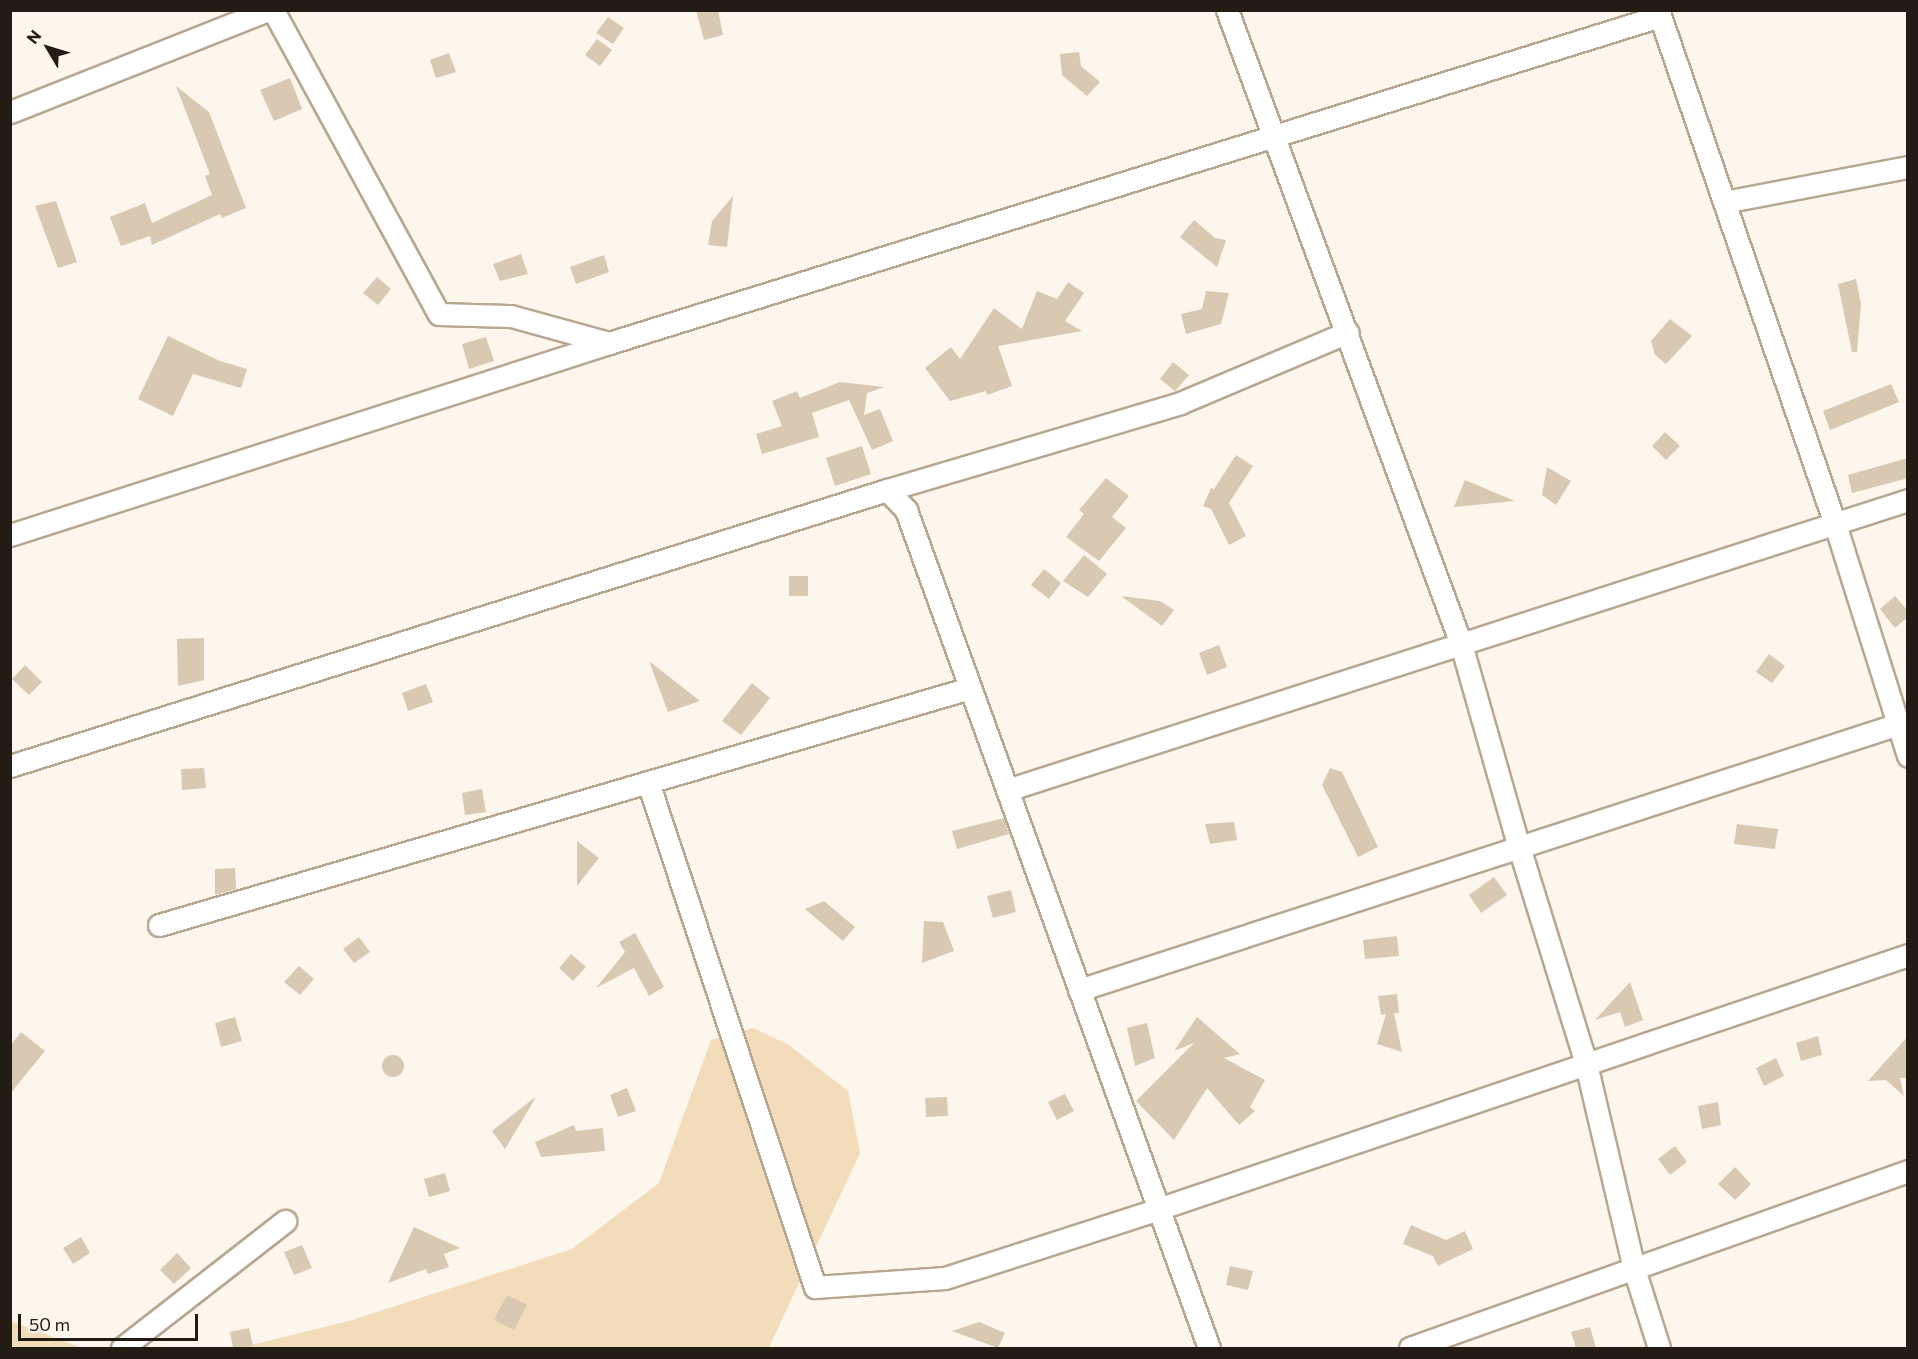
<!DOCTYPE html>
<style>
body{margin:0}
#map{position:relative;width:1918px;height:1359px;overflow:hidden;background:#fdf6ed;font-family:Commissioner,sans-serif}
div>[style]{position:absolute}
.green>*{inset:0;background:#f3dcba}
.building>*{inset:0;background:#d9c9b2}
.round{border-radius:50%}
.roads{filter:drop-shadow(2px 0 #b7a791) drop-shadow(-2px 0 #b7a791) drop-shadow(0 2px #b7a791) drop-shadow(0 -2px #b7a791)}
.minor>*{height:21px;margin:-10.5px;padding:0 10.5px;transform-origin:10.5px;border-radius:10.5px;background:#fff}
span{translate:-50% -50%;white-space:nowrap;text-align:center;line-height:1.15;-webkit-text-stroke:4.5px #fdf6ed;paint-order:stroke}
.frame{position:absolute;inset:0;border:12px solid #221c14;pointer-events:none}
.north{position:absolute;left:18px;top:18px;width:60px;height:60px;-webkit-text-stroke:4px #fdf6ed;paint-order:stroke;rotate:308deg;font-size:16px;font-weight:700;line-height:24px;text-align:center;color:#221c14}
.north::after{content:'';display:block;margin:auto;width:21px;height:27px;background:#221c14;clip-path:polygon(50% 0,100% 100%,50% 72%,0 100%)}
.scale{position:absolute;left:18px;top:1314px;width:180px;height:27px;box-sizing:border-box;border:3px solid #221c14;border-top:0;padding-left:8px;font-size:18px;line-height:21px;white-space:nowrap;color:#221c14;-webkit-text-stroke:4px #fdf6ed;paint-order:stroke}
</style>
<div id="map">
<div class="green">
<div style="clip-path:polygon(753px 1028px,789px 1045px,848px 1091px,860px 1153px,770px 1345px,771px 1348px,239px 1348px,349px 1321px,572px 1249px,659px 1183px,711px 1040px)"></div>
<div style="clip-path:polygon(11px 1321px,82px 1348px,11px 1348px)"></div>
</div>
<div class="building">
<div style="clip-path:polygon(696px 10px,718px 10px,723px 35px,704px 40px)"></div>
<div style="clip-path:polygon(608px 17px,624px 28px,613px 44px,596px 33px)"></div>
<div style="clip-path:polygon(597px 39px,612px 50px,600px 66px,585px 55px)"></div>
<div style="clip-path:polygon(1079px 52px,1081px 66px,1100px 82px,1087px 96px,1062px 75px,1060px 54px)"></div>
<div style="clip-path:polygon(449px 53px,456px 72px,436px 78px,430px 60px)"></div>
<div style="clip-path:polygon(290px 78px,302px 109px,274px 121px,260px 90px)"></div>
<div style="clip-path:polygon(176px 86px,209px 112px,246px 208px,222px 218px,220px 214px,152px 245px,150px 236px,121px 246px,110px 217px,145px 203px,152px 223px,212px 195px,205px 176px,210px 174px)"></div>
<div style="clip-path:polygon(733px 196px,727px 247px,708px 245px,712px 221px)"></div>
<div style="clip-path:polygon(56px 201px,77px 262px,58px 268px,35px 206px)"></div>
<div style="clip-path:polygon(1194px 220px,1215px 238px,1226px 240px,1217px 267px,1180px 237px)"></div>
<div style="clip-path:polygon(521px 254px,528px 274px,500px 281px,493px 264px)"></div>
<div style="clip-path:polygon(604px 255px,609px 272px,576px 284px,570px 267px)"></div>
<div style="clip-path:polygon(377px 277px,391px 289px,378px 305px,363px 293px)"></div>
<div style="clip-path:polygon(1856px 279px,1861px 304px,1857px 352px,1852px 352px,1838px 284px)"></div>
<div style="clip-path:polygon(1068px 282px,1084px 293px,1065px 321px,1082px 331px,998px 346px,1012px 386px,987px 395px,986px 391px,950px 401px,925px 368px,951px 347px,960px 359px,994px 308px,1022px 329px,1037px 291px,1057px 299px)"></div>
<div style="clip-path:polygon(1206px 291px,1229px 293px,1221px 324px,1186px 334px,1181px 314px,1202px 309px)"></div>
<div style="clip-path:polygon(1670px 319px,1692px 336px,1666px 364px,1655px 355px,1651px 341px)"></div>
<div style="clip-path:polygon(168px 336px,220px 361px,247px 369px,241px 388px,193px 374px,173px 416px,138px 399px)"></div>
<div style="clip-path:polygon(486px 337px,494px 361px,469px 369px,462px 344px)"></div>
<div style="clip-path:polygon(1173px 362px,1189px 375px,1175px 391px,1160px 379px)"></div>
<div style="clip-path:polygon(840px 382px,884px 387px,867px 393px,864px 415px,880px 409px,893px 441px,872px 450px,849px 400px,812px 413px,819px 437px,762px 454px,756px 434px,782px 426px,772px 401px,797px 391px,800px 398px)"></div>
<div style="clip-path:polygon(1891px 384px,1899px 402px,1830px 430px,1823px 411px)"></div>
<div style="clip-path:polygon(1665px 432px,1680px 446px,1666px 460px,1652px 446px)"></div>
<div style="clip-path:polygon(862px 446px,871px 474px,835px 486px,826px 458px)"></div>
<div style="clip-path:polygon(1236px 455px,1253px 466px,1229px 503px,1246px 536px,1229px 545px,1211px 509px,1203px 506px,1211px 488px,1214px 489px)"></div>
<div style="clip-path:polygon(1908px 458px,1908px 478px,1852px 493px,1848px 475px)"></div>
<div style="clip-path:polygon(1547px 467px,1571px 481px,1556px 505px,1542px 495px)"></div>
<div style="clip-path:polygon(1106px 478px,1129px 496px,1112px 517px,1126px 528px,1099px 561px,1066px 537px,1084px 514px,1079px 510px)"></div>
<div style="clip-path:polygon(1465px 480px,1515px 501px,1454px 507px)"></div>
<div style="clip-path:polygon(1084px 555px,1107px 574px,1088px 597px,1063px 581px)"></div>
<div style="clip-path:polygon(1044px 569px,1061px 583px,1049px 599px,1031px 585px)"></div>
<div style="clip-path:polygon(789px 576px,808px 576px,808px 596px,789px 596px)"></div>
<div style="clip-path:polygon(1121px 596px,1160px 601px,1174px 610px,1162px 626px)"></div>
<div style="clip-path:polygon(1895px 596px,1908px 611px,1908px 617px,1895px 628px,1880px 609px)"></div>
<div style="clip-path:polygon(204px 638px,204px 680px,178px 686px,177px 639px)"></div>
<div style="clip-path:polygon(1219px 645px,1227px 667px,1207px 675px,1199px 653px)"></div>
<div style="clip-path:polygon(1769px 654px,1785px 666px,1772px 683px,1756px 672px)"></div>
<div style="clip-path:polygon(649px 661px,700px 701px,668px 712px)"></div>
<div style="clip-path:polygon(25px 665px,42px 682px,29px 695px,12px 679px)"></div>
<div style="clip-path:polygon(752px 683px,770px 698px,741px 735px,722px 721px)"></div>
<div style="clip-path:polygon(426px 684px,433px 702px,408px 711px,402px 693px)"></div>
<div style="clip-path:polygon(204px 768px,206px 788px,182px 790px,181px 769px)"></div>
<div style="clip-path:polygon(1330px 768px,1342px 772px,1378px 847px,1358px 857px,1322px 785px)"></div>
<div style="clip-path:polygon(482px 789px,486px 812px,465px 815px,462px 793px)"></div>
<div style="clip-path:polygon(1004px 818px,1009px 834px,957px 849px,952px 831px)"></div>
<div style="clip-path:polygon(1234px 822px,1237px 840px,1210px 844px,1205px 824px)"></div>
<div style="clip-path:polygon(1737px 824px,1778px 829px,1775px 849px,1734px 844px)"></div>
<div style="clip-path:polygon(577px 841px,599px 858px,577px 886px)"></div>
<div style="clip-path:polygon(235px 868px,236px 889px,215px 895px,215px 869px)"></div>
<div style="clip-path:polygon(1494px 877px,1507px 895px,1481px 913px,1469px 895px)"></div>
<div style="clip-path:polygon(1011px 890px,1016px 912px,993px 918px,987px 896px)"></div>
<div style="clip-path:polygon(824px 901px,855px 927px,843px 941px,805px 909px)"></div>
<div style="clip-path:polygon(924px 921px,943px 922px,954px 951px,922px 963px)"></div>
<div style="clip-path:polygon(635px 933px,664px 987px,649px 996px,634px 968px,596px 988px,625px 952px,619px 942px)"></div>
<div style="clip-path:polygon(1397px 936px,1399px 956px,1365px 959px,1363px 940px)"></div>
<div style="clip-path:polygon(359px 937px,370px 952px,354px 963px,343px 949px)"></div>
<div style="clip-path:polygon(571px 954px,586px 967px,573px 981px,559px 968px)"></div>
<div style="clip-path:polygon(299px 966px,314px 979px,300px 995px,284px 982px)"></div>
<div style="clip-path:polygon(1630px 982px,1643px 1020px,1625px 1027px,1620px 1012px,1595px 1020px)"></div>
<div style="clip-path:polygon(1397px 994px,1399px 1013px,1394px 1013px,1402px 1052px,1377px 1044px,1386px 1014px,1381px 1015px,1378px 996px)"></div>
<div style="clip-path:polygon(235px 1017px,242px 1041px,221px 1047px,215px 1023px)"></div>
<div style="clip-path:polygon(1197px 1017px,1240px 1054px,1224px 1058px,1265px 1080px,1250px 1107px,1255px 1111px,1239px 1125px,1207px 1088px,1174px 1140px,1136px 1101px,1194px 1043px,1174px 1051px)"></div>
<div style="clip-path:polygon(1147px 1023px,1155px 1058px,1135px 1066px,1127px 1028px)"></div>
<div style="clip-path:polygon(21px 1032px,45px 1051px,10px 1094px,10px 1046px)"></div>
<div style="clip-path:polygon(1818px 1036px,1822px 1055px,1801px 1061px,1796px 1043px)"></div>
<div style="clip-path:polygon(1908px 1036px,1908px 1078px,1900px 1078px,1904px 1096px,1886px 1080px,1868px 1081px)"></div>
<div class="round" style="left:382px;top:1055px;width:22px;height:22px"></div>
<div style="clip-path:polygon(1776px 1058px,1784px 1076px,1764px 1086px,1756px 1068px)"></div>
<div style="clip-path:polygon(627px 1088px,636px 1111px,618px 1117px,610px 1095px)"></div>
<div style="clip-path:polygon(1065px 1094px,1074px 1111px,1057px 1120px,1048px 1102px)"></div>
<div style="clip-path:polygon(947px 1097px,948px 1116px,926px 1117px,925px 1098px)"></div>
<div style="clip-path:polygon(534px 1098px,535px 1099px,505px 1149px,492px 1131px)"></div>
<div style="clip-path:polygon(1718px 1102px,1721px 1125px,1702px 1129px,1698px 1106px)"></div>
<div style="clip-path:polygon(574px 1125px,576px 1131px,603px 1128px,605px 1151px,541px 1157px,535px 1142px)"></div>
<div style="clip-path:polygon(1675px 1146px,1687px 1162px,1670px 1175px,1658px 1159px)"></div>
<div style="clip-path:polygon(1735px 1167px,1751px 1184px,1735px 1200px,1718px 1184px)"></div>
<div style="clip-path:polygon(445px 1173px,450px 1191px,429px 1197px,424px 1179px)"></div>
<div style="clip-path:polygon(1411px 1225px,1446px 1240px,1465px 1231px,1473px 1249px,1438px 1266px,1433px 1256px,1403px 1244px)"></div>
<div style="clip-path:polygon(414px 1227px,460px 1248px,444px 1254px,449px 1267px,428px 1274px,426px 1269px,388px 1283px)"></div>
<div style="clip-path:polygon(81px 1237px,90px 1253px,73px 1264px,63px 1248px)"></div>
<div style="clip-path:polygon(302px 1245px,312px 1268px,294px 1275px,284px 1252px)"></div>
<div style="clip-path:polygon(177px 1253px,191px 1268px,174px 1284px,160px 1270px)"></div>
<div style="clip-path:polygon(1230px 1266px,1253px 1271px,1248px 1290px,1226px 1285px)"></div>
<div style="clip-path:polygon(507px 1295px,527px 1305px,514px 1330px,494px 1320px)"></div>
<div style="clip-path:polygon(979px 1322px,1005px 1333px,998px 1348px,952px 1331px)"></div>
<div style="clip-path:polygon(1590px 1327px,1596px 1348px,1576px 1348px,1571px 1332px)"></div>
<div style="clip-path:polygon(249px 1328px,253px 1346px,233px 1348px,230px 1332px)"></div>
</div>
<div class="roads">
<div class="minor">
<div style="left:273px;top:10px;width:346px;rotate:61.4deg"></div>
<div style="left:439px;top:314px;width:72px;rotate:1.6deg"></div>
<div style="left:511px;top:316px;width:102px;rotate:15.4deg"></div>
<div style="left:1227px;top:10px;width:676px;rotate:69.74deg"></div>
<div style="left:1461px;top:644px;width:211px;rotate:74.1deg"></div>
<div style="left:1519px;top:847px;width:227px;rotate:72.8deg"></div>
<div style="left:1586px;top:1064px;width:211px;rotate:76.8deg"></div>
<div style="left:1634px;top:1269px;width:83px;rotate:72.4deg"></div>
<div style="left:1658px;top:10px;width:544px;rotate:71deg"></div>
<div style="left:1835px;top:524px;width:243px;rotate:72.5deg"></div>
<div style="left:10px;top:112px;width:277px;rotate:-21.6deg"></div>
<div style="left:1724px;top:202px;width:187px;rotate:-10.8deg"></div>
<div style="left:887px;top:490px;width:28px;rotate:46deg"></div>
<div style="left:906px;top:510px;width:891px;rotate:70.12deg"></div>
<div style="left:10px;top:535px;width:629px;rotate:-17.77deg"></div>
<div style="left:609px;top:343px;width:1101px;rotate:-17.28deg"></div>
<div style="left:10px;top:766px;width:919px;rotate:-17.47deg"></div>
<div style="left:887px;top:490px;width:306px;rotate:-16.5deg"></div>
<div style="left:1180px;top:403px;width:182px;rotate:-22.9deg"></div>
<div style="left:648px;top:782px;width:532px;rotate:71.7deg"></div>
<div style="left:815px;top:1287px;width:130px;rotate:-4deg"></div>
<div style="left:945px;top:1278px;width:224px;rotate:-17.9deg"></div>
<div style="left:1158px;top:1209px;width:792px;rotate:-18.71deg"></div>
<div style="left:1007px;top:790px;width:947px;rotate:-17.84deg"></div>
<div style="left:159px;top:925px;width:845px;rotate:-16.29deg"></div>
<div style="left:1079px;top:990px;width:872px;rotate:-17.98deg"></div>
<div style="left:122px;top:1348px;width:207px;rotate:-37.9deg"></div>
<div style="left:1410px;top:1348px;width:529px;rotate:-19.57deg"></div>
</div>
</div>
<div class="frame"></div>
<div class="north">N</div>
<div class="scale">50 m</div>
</div>
